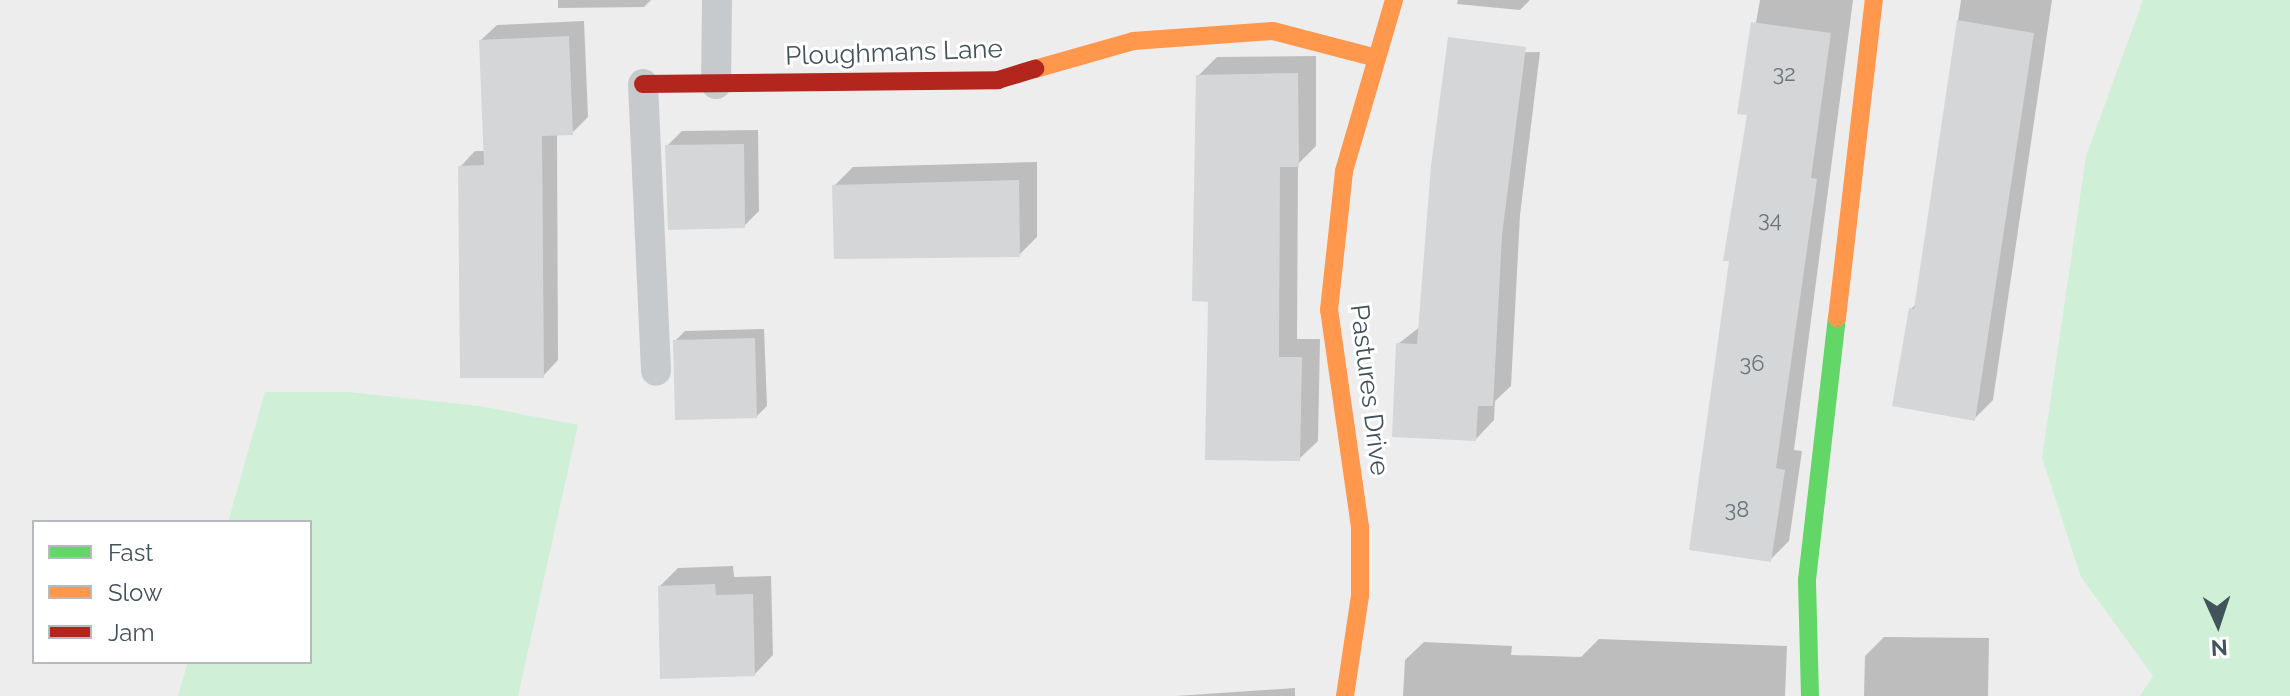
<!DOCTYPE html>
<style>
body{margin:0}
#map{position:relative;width:2290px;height:696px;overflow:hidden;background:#eeeded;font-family:Raleway,sans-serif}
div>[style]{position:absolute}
.green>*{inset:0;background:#cff0d6}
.shadow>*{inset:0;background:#0003}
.building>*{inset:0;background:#d5d6d7}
.lane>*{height:30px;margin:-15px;padding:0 15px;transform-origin:15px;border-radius:15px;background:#c7cacc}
.fast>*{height:18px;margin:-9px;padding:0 9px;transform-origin:9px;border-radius:9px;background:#63d668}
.slow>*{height:18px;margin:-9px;padding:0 9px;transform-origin:9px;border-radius:9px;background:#ff974d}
.jam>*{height:18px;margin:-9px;padding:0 9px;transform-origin:9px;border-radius:9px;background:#b3261e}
span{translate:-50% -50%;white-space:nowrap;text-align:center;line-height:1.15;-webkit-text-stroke:6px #fff;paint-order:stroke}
.number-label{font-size:22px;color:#69757b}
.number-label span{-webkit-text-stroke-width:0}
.street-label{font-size:26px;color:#43535b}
.legend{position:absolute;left:32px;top:520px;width:280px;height:144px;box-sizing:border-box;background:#fff;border:2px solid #b4babd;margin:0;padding:10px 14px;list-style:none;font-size:24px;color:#43535b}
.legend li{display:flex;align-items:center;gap:16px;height:40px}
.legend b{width:40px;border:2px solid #b4babd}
.north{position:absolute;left:2178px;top:584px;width:80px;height:80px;-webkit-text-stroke:6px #fff;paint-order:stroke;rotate:177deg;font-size:22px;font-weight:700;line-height:32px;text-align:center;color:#43535b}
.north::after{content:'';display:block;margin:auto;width:28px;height:36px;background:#43535b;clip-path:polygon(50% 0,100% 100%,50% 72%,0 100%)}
</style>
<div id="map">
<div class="green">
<div style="clip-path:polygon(2143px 0,2290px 0,2290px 696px,2140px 696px,2153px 676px,2081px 577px,2042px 458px,2086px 156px)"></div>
<div style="clip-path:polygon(265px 392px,348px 392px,480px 406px,578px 425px,518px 696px,178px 696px,188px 662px,310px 662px,310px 522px,228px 522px)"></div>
</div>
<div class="shadow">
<div style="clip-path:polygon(558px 0,651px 0,644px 7px,558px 8px)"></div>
<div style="clip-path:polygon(1458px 0,1530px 0,1520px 10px,1457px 4px)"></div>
<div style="clip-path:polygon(1760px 0,1853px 0,1794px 450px,1802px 451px,1789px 541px,1770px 560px,1750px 114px,1740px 112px)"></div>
<div style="clip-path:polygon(1961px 0,2052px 0,1993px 400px,1974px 419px,1911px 309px,1917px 303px)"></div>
<div style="clip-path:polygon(584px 21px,588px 117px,572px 133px,557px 133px,558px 360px,543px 376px,460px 167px,475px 151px,486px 151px,481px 40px,497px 25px)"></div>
<div style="clip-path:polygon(1540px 52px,1520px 215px,1511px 386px,1495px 401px,1494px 420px,1476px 439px,1398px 344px,1421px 326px,1464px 53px)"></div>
<div style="clip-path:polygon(1316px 56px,1316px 146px,1298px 164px,1297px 339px,1320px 339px,1318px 441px,1299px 459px,1210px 300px,1198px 76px,1217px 57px)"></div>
<div style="clip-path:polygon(758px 130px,759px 211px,744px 226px,667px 146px,682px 131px)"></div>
<div style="clip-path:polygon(1037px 162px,1037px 237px,1019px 255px,834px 186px,853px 167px)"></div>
<div style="clip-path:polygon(764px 329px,767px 406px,757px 416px,675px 341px,685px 331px)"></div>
<div style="clip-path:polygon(733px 566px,734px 577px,771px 576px,773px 655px,755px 674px,660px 586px,678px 568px)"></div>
<div style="clip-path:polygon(1884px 637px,1989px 638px,1988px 696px,1864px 696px,1865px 656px)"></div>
<div style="clip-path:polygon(1599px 639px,1787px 646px,1785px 696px,1403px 696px,1405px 660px,1424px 642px,1512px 646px,1511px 655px,1581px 657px)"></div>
<div style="clip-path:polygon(1295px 688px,1295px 696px,1176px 696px)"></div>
</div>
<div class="building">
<div style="clip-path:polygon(1957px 20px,2034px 33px,1975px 421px,1892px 406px,1909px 308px,1914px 309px)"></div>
<div style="clip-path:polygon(1751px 22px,1831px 33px,1811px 178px,1817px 179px,1776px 468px,1785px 470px,1771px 562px,1689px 550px,1729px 261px,1723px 261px,1747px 115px,1737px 114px)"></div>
<div style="clip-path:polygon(569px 36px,573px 135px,542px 136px,544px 378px,460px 378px,458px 166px,484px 165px,479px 40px)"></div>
<div style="clip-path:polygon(1448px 37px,1526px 47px,1502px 235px,1493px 406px,1478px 406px,1476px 441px,1392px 437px,1396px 343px,1417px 344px,1431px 166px)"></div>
<div style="clip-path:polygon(1298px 73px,1299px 167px,1280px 167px,1279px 357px,1302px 357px,1300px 461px,1205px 460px,1208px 302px,1192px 301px,1196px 75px)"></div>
<div style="clip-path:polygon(744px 144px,745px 228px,668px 230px,665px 145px)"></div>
<div style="clip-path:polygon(1019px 180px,1020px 257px,834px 259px,832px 185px)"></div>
<div style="clip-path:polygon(755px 338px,757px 418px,675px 420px,673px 340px)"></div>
<div style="clip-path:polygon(715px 584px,716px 595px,753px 594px,755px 676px,660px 679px,658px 586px)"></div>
</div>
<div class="lane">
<div style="left:643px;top:84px;width:287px;rotate:87.4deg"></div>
<div style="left:716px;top:84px;width:84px;rotate:-89.3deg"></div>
</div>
<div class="fast">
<div style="left:1810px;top:696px;width:116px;rotate:-91.5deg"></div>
<div style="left:1807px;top:580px;width:264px;rotate:-83.5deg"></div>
</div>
<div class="slow">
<div style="left:1035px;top:69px;width:102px;rotate:-15.9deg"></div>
<div style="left:1133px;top:41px;width:140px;rotate:-4.1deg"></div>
<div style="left:1273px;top:31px;width:107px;rotate:14.6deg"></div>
<div style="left:1837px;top:318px;width:320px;rotate:-83.4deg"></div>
<div style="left:1345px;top:696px;width:101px;rotate:-81.5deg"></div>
<div style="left:1360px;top:596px;width:69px;rotate:-90deg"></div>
<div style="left:1360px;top:527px;width:219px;rotate:-98.1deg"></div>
<div style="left:1329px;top:310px;width:140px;rotate:-83.8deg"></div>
<div style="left:1344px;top:171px;width:178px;rotate:-73.7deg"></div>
</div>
<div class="jam">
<div style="left:643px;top:84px;width:355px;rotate:-0.6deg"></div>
<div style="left:998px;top:80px;width:39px;rotate:-17deg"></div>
</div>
<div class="number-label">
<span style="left:1784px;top:74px">32</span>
<span style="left:1770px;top:220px">34</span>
<span style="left:1752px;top:364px">36</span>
<span style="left:1737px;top:510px">38</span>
</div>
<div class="street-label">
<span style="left:894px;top:53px;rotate:-2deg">Ploughmans Lane</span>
<span style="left:1369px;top:390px;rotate:83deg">Pastures Drive</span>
</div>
<ul class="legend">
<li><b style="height:10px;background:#63d668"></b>Fast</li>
<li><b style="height:10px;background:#ff974d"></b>Slow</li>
<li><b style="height:10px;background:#b3261e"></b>Jam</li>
</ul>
<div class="north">N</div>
</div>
